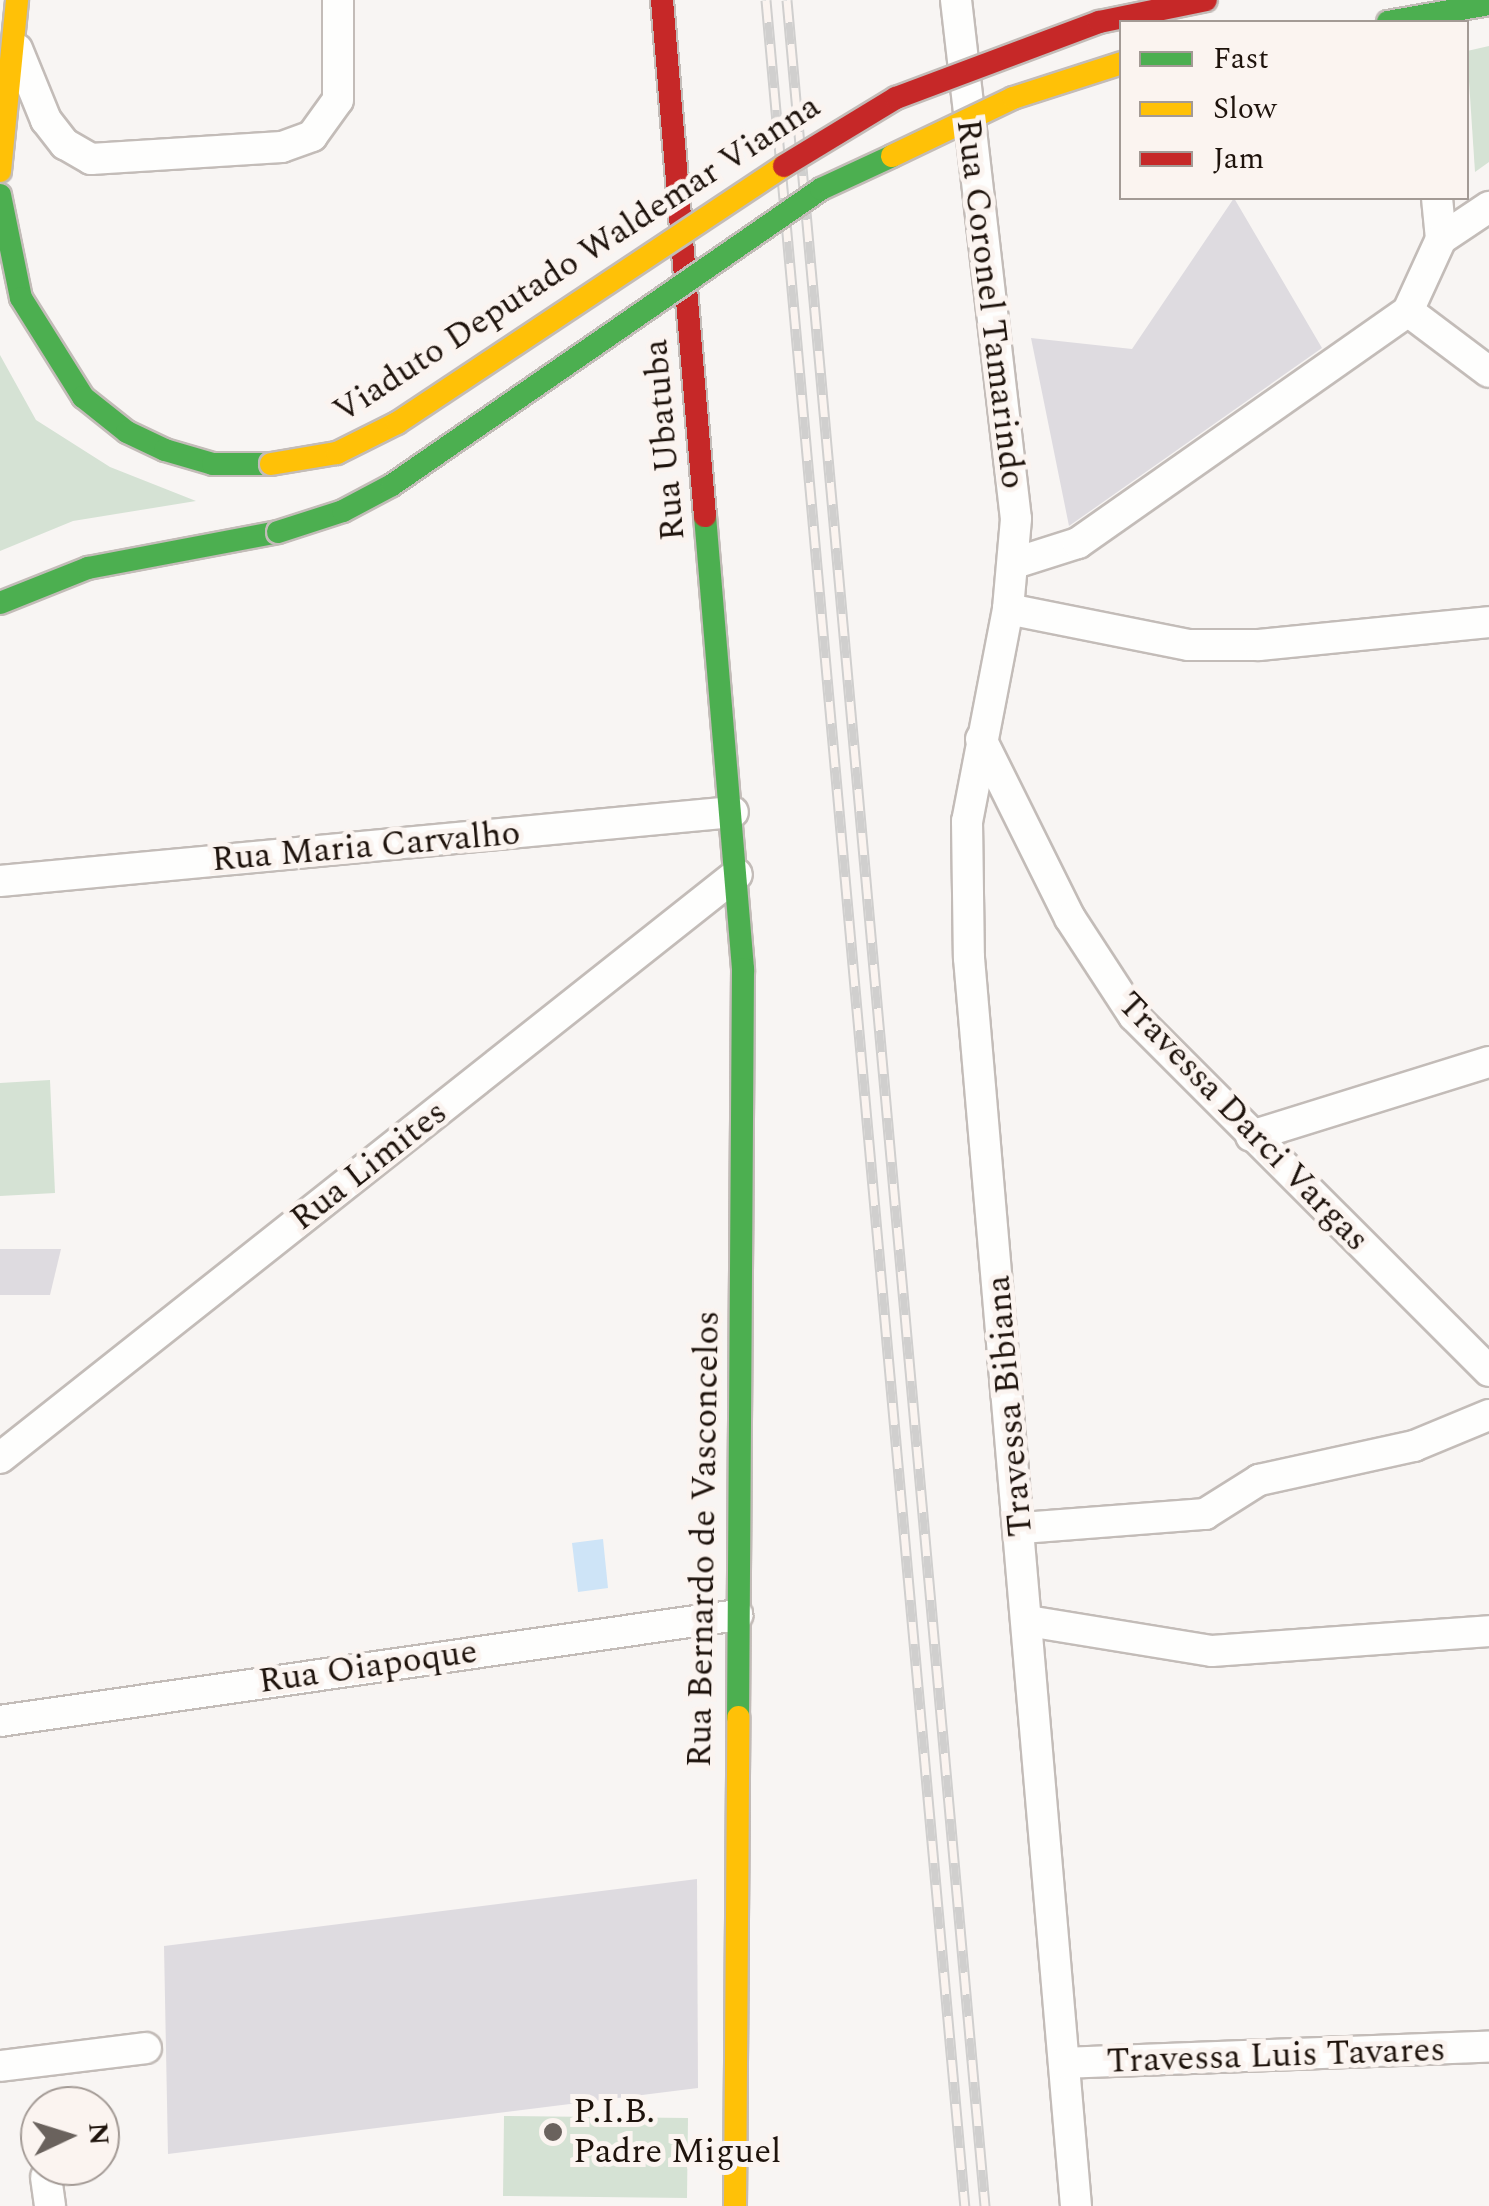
<!DOCTYPE html>
<style>
body{margin:0}
#map{position:relative;width:1489px;height:2206px;overflow:hidden;background:#f8f5f3;font-family:Spectral,serif}
div>[style]{position:absolute}
.green>*{inset:0;background:#d5e2d4}
.water>*{inset:0;background:#cee4f7}
.building>*{inset:0;background:#dedbe0}
.roads{filter:drop-shadow(2px 0 #c3bcb8) drop-shadow(-2px 0 #c3bcb8) drop-shadow(0 2px #c3bcb8) drop-shadow(0 -2px #c3bcb8)}
.street>*{height:30px;margin:-15px;padding:0 15px;transform-origin:15px;border-radius:15px;background:#fefefd}
.fast>*{height:22px;margin:-11px;padding:0 11px;transform-origin:11px;border-radius:11px;background:#4caf50}
.slow>*{height:22px;margin:-11px;padding:0 11px;transform-origin:11px;border-radius:11px;background:#ffc107}
.jam>*{height:22px;margin:-11px;padding:0 11px;transform-origin:11px;border-radius:11px;background:#c62828}
.rail>*{height:11px;margin-top:-5.5px;transform-origin:0;background:repeating-linear-gradient(90deg,#fbf4f0 0 22px,#d0cfce 0 44px);box-sizing:border-box;border-block:2px solid #d0cfce}
.bridges{filter:drop-shadow(2px 0 #c3bcb8) drop-shadow(-2px 0 #c3bcb8) drop-shadow(0 2px #c3bcb8) drop-shadow(0 -2px #c3bcb8)}
.fast-bridge>*{height:22px;margin:-11px;padding:0 11px;transform-origin:11px;border-radius:11px;background:#4caf50}
.slow-bridge>*{height:22px;margin:-11px;padding:0 11px;transform-origin:11px;border-radius:11px;background:#ffc107}
.jam-bridge>*{height:22px;margin:-11px;padding:0 11px;transform-origin:11px;border-radius:11px;background:#c62828}
.dots>*{width:28px;height:28px;translate:-50% -50%;box-sizing:border-box;border:5px solid #fbf4f0;border-radius:50%}
span{translate:-50% -50%;white-space:nowrap;text-align:center;line-height:1.15;-webkit-text-stroke:10px #fbf4f0;paint-order:stroke}
.street-label{font-size:35px;color:#1e130c}
.poi-label{font-size:35px;color:#1e130c}
.left{translate:0 -50%;text-align:left}
.legend{position:absolute;left:1119px;top:20px;width:350px;height:180px;box-sizing:border-box;background:#fbf4f0;border:2px solid #a39a95;margin:0;padding:12px 18px;list-style:none;font-size:30px;color:#1e130c}
.legend li{display:flex;align-items:center;gap:20px;height:50px}
.legend b{width:50px;border:2px solid #a39a95}
.north{position:absolute;left:20px;top:2086px;width:100px;height:100px;box-sizing:border-box;background:#fbf4f0;border:2px solid #a39a95;border-radius:50%;rotate:86deg;font-size:28px;font-weight:700;line-height:40px;text-align:center;color:#1e130c}
.north::after{content:'';display:block;margin:auto;width:35px;height:45px;background:#6a625d;clip-path:polygon(50% 0,100% 100%,50% 72%,0 100%)}
</style>
<div id="map">
<div class="green">
<div style="clip-path:polygon(1489px 46px,1489px 162px,1475px 172px,1467px 51px)"></div>
<div style="clip-path:polygon(0 355px,36px 420px,110px 467px,196px 501px,73px 521px,0 551px)"></div>
<div style="clip-path:polygon(50px 1080px,55px 1193px,0 1196px,0 1083px)"></div>
<div style="clip-path:polygon(504px 2116px,688px 2118px,687px 2198px,503px 2196px)"></div>
</div>
<div class="water">
<div style="clip-path:polygon(603px 1539px,608px 1588px,578px 1592px,572px 1543px)"></div>
</div>
<div class="building">
<div style="clip-path:polygon(1234px 198px,1322px 348px,1069px 526px,1031px 338px,1132px 349px)"></div>
<div style="clip-path:polygon(0 1249px,61px 1249px,50px 1295px,0 1295px)"></div>
<div style="clip-path:polygon(697px 1879px,698px 2088px,168px 2154px,164px 1946px)"></div>
</div>
<div class="roads">
<div class="street">
<div style="left:956px;top:0;width:522px;rotate:83.41deg"></div>
<div style="left:1016px;top:519px;width:90px;rotate:95.1deg"></div>
<div style="left:1008px;top:609px;width:216px;rotate:100.9deg"></div>
<div style="left:967px;top:821px;width:137px;rotate:89.2deg"></div>
<div style="left:969px;top:958px;width:1253px;rotate:85.1deg"></div>
<div style="left:17px;top:49px;width:77px;rotate:67.8deg"></div>
<div style="left:46px;top:120px;width:31px;rotate:52deg"></div>
<div style="left:65px;top:144px;width:30px;rotate:30deg"></div>
<div style="left:91px;top:159px;width:191px;rotate:-3.6deg"></div>
<div style="left:282px;top:147px;width:32px;rotate:-20deg"></div>
<div style="left:312px;top:136px;width:44px;rotate:-54.2deg"></div>
<div style="left:338px;top:100px;width:100px;rotate:-90deg"></div>
<div style="left:1437px;top:198px;width:41px;rotate:84.4deg"></div>
<div style="left:1408px;top:311px;width:101px;rotate:37deg"></div>
<div style="left:1015px;top:563px;width:66px;rotate:-17.6deg"></div>
<div style="left:1078px;top:543px;width:403px;rotate:-35.1deg"></div>
<div style="left:1408px;top:311px;width:79px;rotate:-65.4deg"></div>
<div style="left:1441px;top:239px;width:58px;rotate:-33.7deg"></div>
<div style="left:1008px;top:609px;width:184px;rotate:11.3deg"></div>
<div style="left:1188px;top:645px;width:71px"></div>
<div style="left:1259px;top:645px;width:231px;rotate:-5.7deg"></div>
<div style="left:981px;top:739px;width:200px;rotate:63.6deg"></div>
<div style="left:1070px;top:918px;width:117px;rotate:56.9deg"></div>
<div style="left:1134px;top:1016px;width:502px;rotate:45deg"></div>
<div style="left:0;top:881px;width:736px;rotate:-5.38deg"></div>
<div style="left:1251px;top:1136px;width:249px;rotate:-17.3deg"></div>
<div style="left:0;top:1458px;width:940px;rotate:-38.39deg"></div>
<div style="left:1022px;top:1528px;width:184px;rotate:-4.4deg"></div>
<div style="left:1205px;top:1514px;width:64px;rotate:-32.2deg"></div>
<div style="left:1259px;top:1480px;width:159px;rotate:-12.4deg"></div>
<div style="left:1414px;top:1446px;width:81px;rotate:-22.5deg"></div>
<div style="left:1028px;top:1621px;width:186px;rotate:9.3deg"></div>
<div style="left:1212px;top:1651px;width:278px;rotate:-4.1deg"></div>
<div style="left:0;top:1721px;width:745px;rotate:-8.18deg"></div>
<div style="left:1064px;top:2063px;width:425px;rotate:-2.2deg"></div>
<div style="left:0;top:2066px;width:147px;rotate:-7deg"></div>
<div style="left:46px;top:2177px;width:29px;rotate:82deg"></div>
</div>
<div class="fast">
<div style="left:0;top:195px;width:105px;rotate:78.5deg"></div>
<div style="left:21px;top:298px;width:117px;rotate:57.9deg"></div>
<div style="left:83px;top:397px;width:56px;rotate:38.5deg"></div>
<div style="left:127px;top:432px;width:42px;rotate:25.3deg"></div>
<div style="left:165px;top:450px;width:50px;rotate:16.3deg"></div>
<div style="left:213px;top:464px;width:58px"></div>
<div style="left:705px;top:516px;width:455px;rotate:85.2deg"></div>
<div style="left:743px;top:969px;width:748px;rotate:90.38deg"></div>
<div style="left:0;top:603px;width:95px;rotate:-21.7deg"></div>
<div style="left:88px;top:568px;width:193px;rotate:-10.7deg"></div>
</div>
<div class="slow">
<div style="left:0;top:171px;width:172px;rotate:-84.3deg"></div>
<div style="left:735px;top:2206px;width:489px;rotate:-89.6deg"></div>
</div>
<div class="jam">
<div style="left:662px;top:0;width:518px;rotate:85.24deg"></div>
</div>
</div>
<div class="rail">
<div style="left:766px;top:0;width:2215px;rotate:84.85deg"></div>
<div style="left:787px;top:0;width:2215px;rotate:84.87deg"></div>
</div>
<div class="bridges">
<div class="fast-bridge">
<div style="left:1388px;top:22px;width:103px;rotate:-10.1deg"></div>
<div style="left:278px;top:532px;width:68px;rotate:-17.9deg"></div>
<div style="left:343px;top:511px;width:55px;rotate:-28deg"></div>
<div style="left:392px;top:485px;width:521px;rotate:-34.6deg"></div>
<div style="left:821px;top:189px;width:78px;rotate:-24.9deg"></div>
</div>
<div class="slow-bridge">
<div style="left:892px;top:156px;width:134px;rotate:-25.6deg"></div>
<div style="left:1013px;top:98px;width:114px;rotate:-17.8deg"></div>
<div style="left:271px;top:464px;width:67px;rotate:-9.5deg"></div>
<div style="left:337px;top:453px;width:67px;rotate:-26.6deg"></div>
<div style="left:397px;top:423px;width:465px;rotate:-33.6deg"></div>
</div>
<div class="jam-bridge">
<div style="left:784px;top:166px;width:131px;rotate:-31.3deg"></div>
<div style="left:896px;top:98px;width:217px;rotate:-20.5deg"></div>
<div style="left:1099px;top:22px;width:109px;rotate:-11.6deg"></div>
</div>
</div>
<div class="dots">
<div style="left:553px;top:2132px;background:#6a625d"></div>
</div>
<div class="street-label">
<span style="left:577px;top:259px;rotate:-33deg">Viaduto Deputado Waldemar Vianna</span>
<span style="left:990px;top:304px;rotate:83deg">Rua Coronel Tamarindo</span>
<span style="left:665px;top:440px;rotate:-95deg">Rua Ubatuba</span>
<span style="left:366px;top:847px;rotate:-5deg">Rua Maria Carvalho</span>
<span style="left:1243px;top:1122px;rotate:46deg">Travessa Darci Vargas</span>
<span style="left:369px;top:1166px;rotate:-38deg">Rua Limites</span>
<span style="left:1010px;top:1406px;rotate:-95deg">Travessa Bibiana</span>
<span style="left:704px;top:1539px;rotate:-89deg">Rua Bernardo de Vasconcelos</span>
<span style="left:368px;top:1667px;rotate:-8deg">Rua Oiapoque</span>
<span style="left:1276px;top:2056px;rotate:-2deg">Travessa Luis Tavares</span>
</div>
<div class="poi-label">
<span class="left" style="left:573px;top:2132px">P.I.B.<br>Padre Miguel</span>
</div>
<ul class="legend">
<li><b style="height:12px;background:#4caf50"></b>Fast</li>
<li><b style="height:12px;background:#ffc107"></b>Slow</li>
<li><b style="height:12px;background:#c62828"></b>Jam</li>
</ul>
<div class="north">N</div>
</div>
